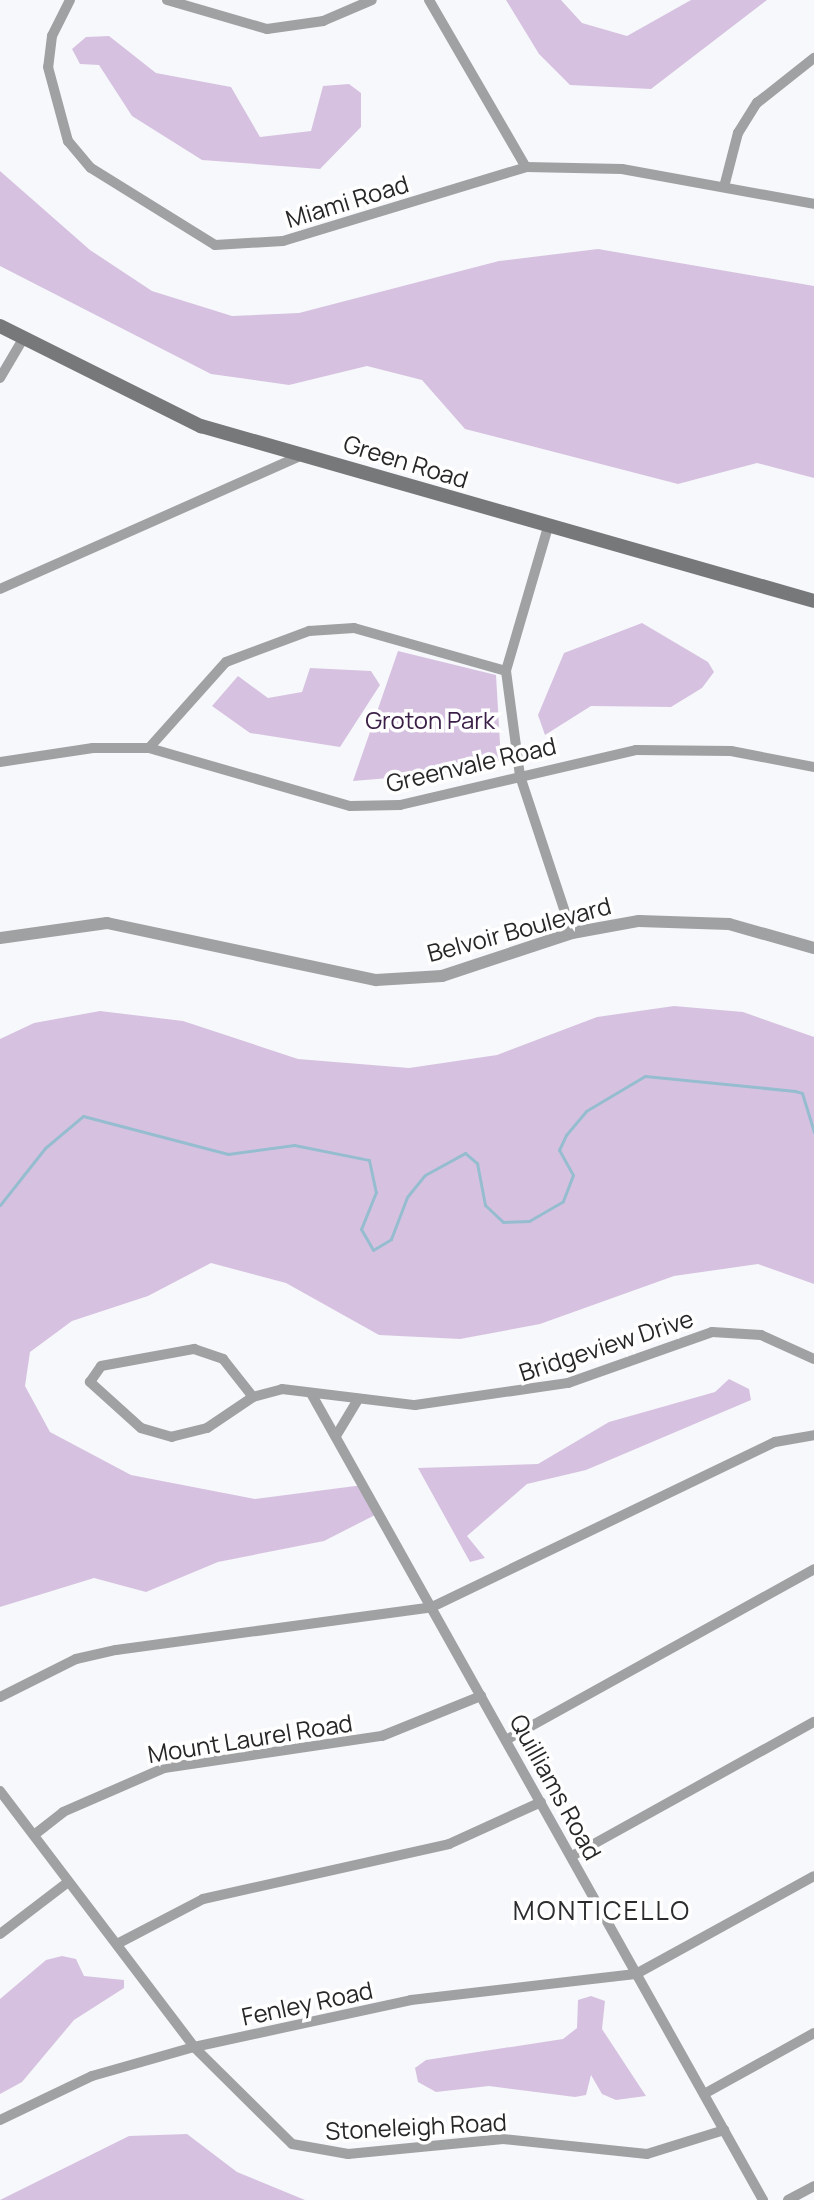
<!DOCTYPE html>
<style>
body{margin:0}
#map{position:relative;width:814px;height:2200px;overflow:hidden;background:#f7f8fb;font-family:Manrope,sans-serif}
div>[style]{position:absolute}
.green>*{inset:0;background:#d6c2e0}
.stream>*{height:3px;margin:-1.5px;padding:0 1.5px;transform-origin:1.5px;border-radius:1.5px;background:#96bdcf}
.minor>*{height:10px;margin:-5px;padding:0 5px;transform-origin:5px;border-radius:5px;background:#a0a1a2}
.tertiary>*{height:12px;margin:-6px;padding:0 6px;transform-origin:6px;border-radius:6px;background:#a0a1a2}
.secondary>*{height:14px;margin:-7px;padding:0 7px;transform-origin:7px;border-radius:7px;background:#767879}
span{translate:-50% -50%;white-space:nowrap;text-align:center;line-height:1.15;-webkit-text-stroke:7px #fff;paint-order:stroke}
.street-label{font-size:24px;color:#272728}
.park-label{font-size:24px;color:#3a1e47}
.neighbourhood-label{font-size:26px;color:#2b2c2e;letter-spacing:2px}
</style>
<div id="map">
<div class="green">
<div style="clip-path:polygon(506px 0,561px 0,582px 23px,627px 36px,691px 0,767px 0,651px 89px,570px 85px,539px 54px)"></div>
<div style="clip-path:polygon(109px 36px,156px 73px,231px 87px,260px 137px,311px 131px,323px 86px,349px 84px,361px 93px,361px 127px,320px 169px,202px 160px,132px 116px,99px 65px,80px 64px,72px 49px,86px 37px)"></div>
<div style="clip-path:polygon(0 171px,90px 250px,152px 291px,232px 316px,299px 313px,499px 261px,598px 249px,814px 286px,814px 478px,757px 463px,678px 484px,465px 429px,422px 380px,367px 366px,289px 385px,211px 374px,0 266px)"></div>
<div style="clip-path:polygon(642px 623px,708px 662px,714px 672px,702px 688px,671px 707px,591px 706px,545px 735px,538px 715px,564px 653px)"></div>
<div style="clip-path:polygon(398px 651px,496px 675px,501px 760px,474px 771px,353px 781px)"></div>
<div style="clip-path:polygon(310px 668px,371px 671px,380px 685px,340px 747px,250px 733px,212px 706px,238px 676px,268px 698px,302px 692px)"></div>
<div style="clip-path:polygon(674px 1006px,743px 1012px,814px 1037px,814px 1284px,758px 1264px,674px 1276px,540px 1324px,460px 1339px,379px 1335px,286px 1283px,211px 1263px,148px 1296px,72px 1321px,30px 1352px,25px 1386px,50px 1432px,131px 1475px,255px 1499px,363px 1485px,379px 1513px,324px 1541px,218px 1562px,146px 1592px,94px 1578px,0 1607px,0 1039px,34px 1023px,100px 1011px,183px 1021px,298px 1059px,409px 1068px,497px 1055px,597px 1017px)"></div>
<div style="clip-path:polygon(729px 1379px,749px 1389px,751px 1400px,586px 1470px,527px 1484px,467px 1536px,485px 1558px,470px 1562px,418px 1468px,538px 1464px,609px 1422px,715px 1392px)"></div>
<div style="clip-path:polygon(62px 1956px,76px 1959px,84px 1976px,124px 1980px,124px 1988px,74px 2020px,22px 2082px,0 2094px,0 1999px,46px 1960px)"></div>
<div style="clip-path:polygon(591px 1996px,605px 2001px,602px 2029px,646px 2096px,616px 2100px,602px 2094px,591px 2075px,586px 2095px,575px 2097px,489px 2086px,436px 2092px,418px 2082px,415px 2068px,426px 2060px,563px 2039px,577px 2028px,578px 2000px)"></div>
<div style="clip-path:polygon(187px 2134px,237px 2172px,305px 2200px,0 2200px,129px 2136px)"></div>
</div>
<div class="stream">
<div style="left:0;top:1205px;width:73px;rotate:-51.7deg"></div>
<div style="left:45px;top:1148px;width:50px;rotate:-40.1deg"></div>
<div style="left:83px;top:1116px;width:150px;rotate:14.7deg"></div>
<div style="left:228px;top:1154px;width:67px;rotate:-7.8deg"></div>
<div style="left:294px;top:1145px;width:76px;rotate:11.3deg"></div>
<div style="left:369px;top:1160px;width:33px;rotate:78deg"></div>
<div style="left:376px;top:1192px;width:40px;rotate:112deg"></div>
<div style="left:361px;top:1229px;width:24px;rotate:60deg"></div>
<div style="left:373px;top:1250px;width:21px;rotate:-31deg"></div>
<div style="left:391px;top:1239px;width:45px;rotate:-69.1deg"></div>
<div style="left:407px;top:1197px;width:28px;rotate:-51deg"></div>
<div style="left:425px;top:1175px;width:46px;rotate:-28.8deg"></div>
<div style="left:465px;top:1153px;width:16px;rotate:40deg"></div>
<div style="left:477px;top:1163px;width:43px;rotate:79.2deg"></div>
<div style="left:485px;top:1205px;width:25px;rotate:43deg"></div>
<div style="left:503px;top:1222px;width:26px;rotate:-2deg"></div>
<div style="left:529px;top:1221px;width:39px;rotate:-30deg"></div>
<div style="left:563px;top:1201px;width:28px;rotate:-69deg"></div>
<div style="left:573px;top:1175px;width:29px;rotate:-119deg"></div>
<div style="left:559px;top:1150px;width:17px;rotate:-65deg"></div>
<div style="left:566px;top:1135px;width:31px;rotate:-50deg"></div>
<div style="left:586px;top:1111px;width:69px;rotate:-30.7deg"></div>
<div style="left:645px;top:1076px;width:151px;rotate:5.7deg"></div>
<div style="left:795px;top:1091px;width:7px;rotate:16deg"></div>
<div style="left:802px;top:1093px;width:41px;rotate:72.9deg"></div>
</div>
<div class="minor">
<div style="left:70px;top:0;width:40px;rotate:116.6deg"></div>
<div style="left:52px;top:36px;width:31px;rotate:97deg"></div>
<div style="left:48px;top:67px;width:77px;rotate:74.9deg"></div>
<div style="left:68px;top:141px;width:35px;rotate:50deg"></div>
<div style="left:91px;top:168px;width:146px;rotate:31.8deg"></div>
<div style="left:215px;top:245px;width:68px;rotate:-3.4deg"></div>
<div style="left:283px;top:241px;width:254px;rotate:-16.9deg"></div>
<div style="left:526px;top:167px;width:96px;rotate:1.2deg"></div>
<div style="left:622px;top:169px;width:195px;rotate:10.3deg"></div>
<div style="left:167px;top:0;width:104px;rotate:16.2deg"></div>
<div style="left:267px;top:29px;width:57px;rotate:-8.1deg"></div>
<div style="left:323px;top:21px;width:53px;rotate:-23.2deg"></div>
<div style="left:429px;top:0;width:193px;rotate:59.9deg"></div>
<div style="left:724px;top:187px;width:56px;rotate:-75.5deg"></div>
<div style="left:738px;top:133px;width:36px;rotate:-58deg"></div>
<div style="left:757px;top:103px;width:73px;rotate:-38.3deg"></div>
<div style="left:0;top:378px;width:45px;rotate:-59.5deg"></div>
<div style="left:548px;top:527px;width:150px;rotate:106.3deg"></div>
<div style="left:506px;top:671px;width:106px;rotate:82.4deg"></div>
<div style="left:520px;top:776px;width:165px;rotate:71.7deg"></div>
<div style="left:0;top:589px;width:334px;rotate:-23.9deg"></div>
<div style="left:149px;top:748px;width:115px;rotate:-48.2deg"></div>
<div style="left:226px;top:662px;width:89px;rotate:-20.5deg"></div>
<div style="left:309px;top:631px;width:45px;rotate:-3.8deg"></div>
<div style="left:354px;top:628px;width:158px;rotate:15.8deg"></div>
<div style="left:0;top:762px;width:94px;rotate:-8.6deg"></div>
<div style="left:93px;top:748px;width:56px"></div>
<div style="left:149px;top:748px;width:209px;rotate:16.1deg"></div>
<div style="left:350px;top:806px;width:50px;rotate:-1.1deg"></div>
<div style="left:400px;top:805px;width:242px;rotate:-13.1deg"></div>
<div style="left:636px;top:750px;width:95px;rotate:0.6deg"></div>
<div style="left:731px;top:751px;width:85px;rotate:10.9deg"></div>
<div style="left:312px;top:1395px;width:923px;rotate:60.74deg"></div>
<div style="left:253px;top:1397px;width:55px;rotate:146deg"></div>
<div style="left:207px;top:1428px;width:36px;rotate:166deg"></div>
<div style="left:172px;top:1437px;width:32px;rotate:-164deg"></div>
<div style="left:141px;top:1428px;width:69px;rotate:-138deg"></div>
<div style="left:90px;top:1382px;width:19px;rotate:-55deg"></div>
<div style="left:101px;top:1366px;width:95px;rotate:-10.4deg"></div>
<div style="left:194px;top:1349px;width:31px;rotate:19deg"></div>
<div style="left:223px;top:1359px;width:48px;rotate:51.7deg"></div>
<div style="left:253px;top:1397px;width:30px;rotate:-15deg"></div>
<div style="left:282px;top:1389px;width:134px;rotate:6.9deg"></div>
<div style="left:415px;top:1405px;width:155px;rotate:-8.2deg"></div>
<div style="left:568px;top:1383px;width:153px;rotate:-19.5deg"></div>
<div style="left:712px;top:1332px;width:49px;rotate:3.5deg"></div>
<div style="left:761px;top:1335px;width:58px;rotate:24.4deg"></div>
<div style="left:336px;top:1436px;width:41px;rotate:-59deg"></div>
<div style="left:0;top:1697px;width:85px;rotate:-26.6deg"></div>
<div style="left:76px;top:1659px;width:41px;rotate:-12.7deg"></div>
<div style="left:116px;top:1650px;width:319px;rotate:-7.7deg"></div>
<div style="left:432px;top:1607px;width:381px;rotate:-25.7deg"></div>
<div style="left:775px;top:1442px;width:40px;rotate:-10deg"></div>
<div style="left:506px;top:1740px;width:352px;rotate:-29deg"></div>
<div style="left:0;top:1791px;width:321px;rotate:52.8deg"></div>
<div style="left:194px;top:2047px;width:138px;rotate:44.7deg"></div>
<div style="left:292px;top:2144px;width:57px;rotate:10.1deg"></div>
<div style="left:348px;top:2154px;width:156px;rotate:-5.5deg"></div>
<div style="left:503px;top:2139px;width:145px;rotate:5.9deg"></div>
<div style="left:647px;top:2154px;width:81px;rotate:-17.3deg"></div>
<div style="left:34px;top:1835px;width:37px;rotate:-38deg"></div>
<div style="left:63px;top:1812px;width:110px;rotate:-23.5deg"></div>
<div style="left:164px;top:1768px;width:220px;rotate:-8.4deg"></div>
<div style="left:382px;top:1736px;width:107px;rotate:-22deg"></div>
<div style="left:572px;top:1856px;width:277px;rotate:-29deg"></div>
<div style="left:0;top:1934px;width:84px;rotate:-37.3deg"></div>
<div style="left:117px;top:1944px;width:97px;rotate:-27.6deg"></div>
<div style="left:203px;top:1899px;width:252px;rotate:-12.6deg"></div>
<div style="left:449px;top:1844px;width:101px;rotate:-24.5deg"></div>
<div style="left:704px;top:2094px;width:126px;rotate:-29deg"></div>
<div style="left:0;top:2120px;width:102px;rotate:-25.6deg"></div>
<div style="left:92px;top:2076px;width:106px;rotate:-15.9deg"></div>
<div style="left:194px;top:2047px;width:222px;rotate:-12.2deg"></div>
<div style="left:411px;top:2000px;width:226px;rotate:-6.6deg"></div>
<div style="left:636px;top:1974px;width:203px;rotate:-28.8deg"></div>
<div style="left:788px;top:2200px;width:30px;rotate:-28deg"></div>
</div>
<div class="tertiary">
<div style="left:0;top:938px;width:108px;rotate:-8deg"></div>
<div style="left:107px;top:923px;width:275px;rotate:12deg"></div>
<div style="left:376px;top:980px;width:66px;rotate:-3.5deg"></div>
<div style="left:442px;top:976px;width:137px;rotate:-18.3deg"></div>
<div style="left:572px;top:933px;width:68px;rotate:-10.2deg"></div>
<div style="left:639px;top:921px;width:90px;rotate:1.9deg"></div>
<div style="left:729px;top:924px;width:88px;rotate:15.8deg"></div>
</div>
<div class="secondary">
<div style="left:0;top:326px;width:225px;rotate:26.5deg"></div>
<div style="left:201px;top:426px;width:637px;rotate:15.93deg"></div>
</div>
<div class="street-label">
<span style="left:347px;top:201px;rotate:-17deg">Miami Road</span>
<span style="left:406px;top:461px;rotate:17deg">Green Road</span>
<span style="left:471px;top:764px;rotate:-13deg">Greenvale Road</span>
<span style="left:519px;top:929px;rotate:-15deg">Belvoir Boulevard</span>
<span style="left:606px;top:1345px;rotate:-18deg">Bridgeview Drive</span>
<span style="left:250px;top:1738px;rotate:-9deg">Mount Laurel Road</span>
<span style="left:556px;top:1787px;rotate:61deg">Quilliams Road</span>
<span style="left:307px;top:2003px;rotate:-12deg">Fenley Road</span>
<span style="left:416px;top:2126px;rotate:-3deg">Stoneleigh Road</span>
</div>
<div class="park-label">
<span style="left:430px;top:720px">Groton Park</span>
</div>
<div class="neighbourhood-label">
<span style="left:602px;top:1911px">MONTICELLO</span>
</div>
</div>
